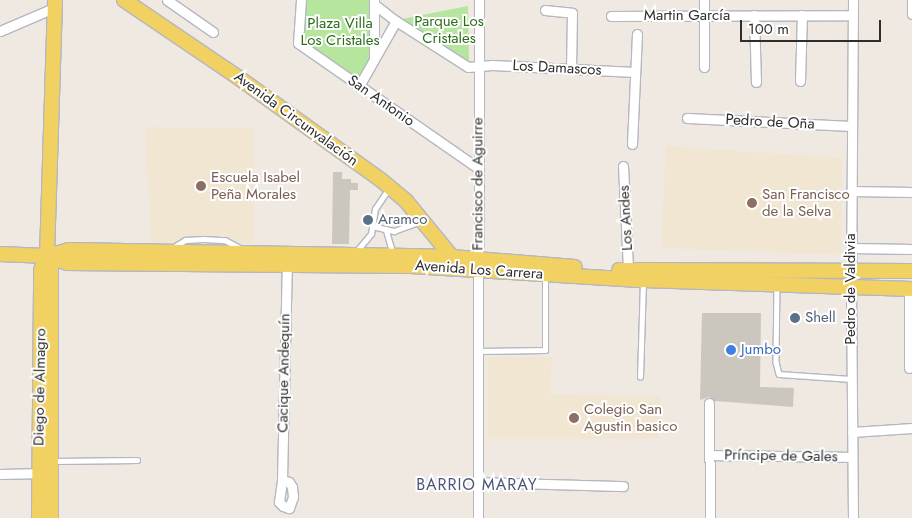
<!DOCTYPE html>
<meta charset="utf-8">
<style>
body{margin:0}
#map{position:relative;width:912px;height:518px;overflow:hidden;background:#efe9e1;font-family:Jost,sans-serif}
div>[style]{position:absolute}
.education>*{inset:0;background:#f0e6d1}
.green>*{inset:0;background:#b6e59e}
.building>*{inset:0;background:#cbc7bf}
.roads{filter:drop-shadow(1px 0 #b4b7c1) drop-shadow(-1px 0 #b4b7c1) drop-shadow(0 1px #b4b7c1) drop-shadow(0 -1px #b4b7c1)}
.lane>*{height:4.5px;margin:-2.25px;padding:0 2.25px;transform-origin:2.25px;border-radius:2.25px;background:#fff}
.street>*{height:9px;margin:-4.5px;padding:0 4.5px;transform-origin:4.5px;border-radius:4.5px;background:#fff}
.primary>*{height:14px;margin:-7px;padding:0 7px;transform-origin:7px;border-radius:7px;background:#f2d163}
.dots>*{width:14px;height:14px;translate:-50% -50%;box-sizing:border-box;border:2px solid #fff;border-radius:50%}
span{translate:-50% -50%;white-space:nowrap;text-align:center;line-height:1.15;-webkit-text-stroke:4px #fff;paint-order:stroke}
.street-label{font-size:15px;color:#2e2e2e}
.park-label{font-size:15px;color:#2c6e1b}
.education-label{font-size:15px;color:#785e54}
.left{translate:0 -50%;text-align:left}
.service-label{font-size:15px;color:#4e5e75}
.shop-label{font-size:15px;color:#366cbe}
.neighbourhood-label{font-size:16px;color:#4d5680;letter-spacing:1px}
.scale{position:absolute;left:740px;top:20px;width:141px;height:22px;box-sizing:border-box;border:2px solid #2e2e2e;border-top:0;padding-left:6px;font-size:15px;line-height:18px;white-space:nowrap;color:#2e2e2e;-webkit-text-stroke:4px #fff;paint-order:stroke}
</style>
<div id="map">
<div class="education">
<div style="clip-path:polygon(145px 127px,253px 128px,254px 243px,151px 243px)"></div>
<div style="clip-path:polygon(666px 146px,842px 158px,841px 255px,661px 248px)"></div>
<div style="clip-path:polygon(488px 357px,552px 357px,550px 394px,661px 397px,659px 439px,488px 439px)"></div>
</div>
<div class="green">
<div style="clip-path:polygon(304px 0,369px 0,372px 59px,357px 82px,302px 41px)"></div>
<div style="clip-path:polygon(468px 6px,469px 65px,397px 20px)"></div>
</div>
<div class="building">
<div style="clip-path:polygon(333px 172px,342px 172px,342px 179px,351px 179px,351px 183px,358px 183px,358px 190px,350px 190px,349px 244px,332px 244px)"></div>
<div style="clip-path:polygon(702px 313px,761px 313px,760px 387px,794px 388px,793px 407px,715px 401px,709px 397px,700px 400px)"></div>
</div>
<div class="roads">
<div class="lane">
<div style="left:372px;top:226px;width:23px;rotate:13deg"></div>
<div style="left:394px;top:231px;width:29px;rotate:-20deg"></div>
<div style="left:386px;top:229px;width:26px;rotate:74deg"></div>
<div style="left:174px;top:247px;width:13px;rotate:-32deg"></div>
<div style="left:185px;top:240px;width:18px;rotate:-3deg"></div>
<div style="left:203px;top:239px;width:22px;rotate:3deg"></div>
<div style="left:225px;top:240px;width:17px;rotate:28deg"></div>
<div style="left:355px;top:253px;width:25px;rotate:-50deg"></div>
<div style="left:371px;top:234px;width:25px;rotate:-81deg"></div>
<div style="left:375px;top:209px;width:25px;rotate:-56deg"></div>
<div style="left:777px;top:286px;width:76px;rotate:90.8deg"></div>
<div style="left:776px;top:362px;width:12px;rotate:76deg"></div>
<div style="left:779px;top:374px;width:72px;rotate:4deg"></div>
<div style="left:479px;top:351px;width:66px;rotate:-0.9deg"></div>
<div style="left:545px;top:350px;width:74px;rotate:-90deg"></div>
<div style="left:640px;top:377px;width:94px;rotate:-88.2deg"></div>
<div style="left:53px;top:461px;width:84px;rotate:-0.7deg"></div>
</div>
<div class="street">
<div style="left:167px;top:0;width:56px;rotate:34.8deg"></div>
<div style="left:301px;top:0;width:43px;rotate:94deg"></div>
<div style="left:298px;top:43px;width:219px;rotate:34.8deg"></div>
<div style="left:374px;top:0;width:57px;rotate:90deg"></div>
<div style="left:912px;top:0;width:14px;rotate:90deg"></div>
<div style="left:374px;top:4px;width:28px;rotate:38deg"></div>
<div style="left:396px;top:21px;width:85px;rotate:32.6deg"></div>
<div style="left:468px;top:67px;width:24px;rotate:-5deg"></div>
<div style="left:492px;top:65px;width:143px;rotate:2.8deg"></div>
<div style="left:545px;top:10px;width:27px;rotate:6deg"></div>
<div style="left:572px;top:13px;width:56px;rotate:91deg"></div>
<div style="left:754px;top:15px;width:67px;rotate:88.3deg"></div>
<div style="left:611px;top:16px;width:242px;rotate:-0.2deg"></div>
<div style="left:0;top:31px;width:53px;rotate:-23.2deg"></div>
<div style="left:704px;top:67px;width:67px;rotate:-90deg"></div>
<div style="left:800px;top:81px;width:66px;rotate:-88.3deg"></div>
<div style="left:359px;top:86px;width:75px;rotate:-60.4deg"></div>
<div style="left:687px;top:118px;width:165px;rotate:2.8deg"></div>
<div style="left:632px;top:144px;width:110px;rotate:-87.4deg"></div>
<div style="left:623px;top:166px;width:104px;rotate:87.2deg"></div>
<div style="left:851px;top:191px;width:61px;rotate:0.9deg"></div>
<div style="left:851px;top:248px;width:61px;rotate:0.9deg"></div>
<div style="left:909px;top:368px;width:79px;rotate:-90deg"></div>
<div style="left:709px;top:403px;width:115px;rotate:89.5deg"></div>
<div style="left:852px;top:432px;width:60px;rotate:-3.8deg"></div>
<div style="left:710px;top:455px;width:142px;rotate:0.8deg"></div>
<div style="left:0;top:474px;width:43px;rotate:-1.3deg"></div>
<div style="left:282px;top:480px;width:7px;rotate:16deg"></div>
<div style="left:289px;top:482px;width:6px;rotate:59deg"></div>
<div style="left:292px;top:487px;width:10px;rotate:84deg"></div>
<div style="left:293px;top:497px;width:12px;rotate:110deg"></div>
<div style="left:289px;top:508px;width:6px;rotate:-162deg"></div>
<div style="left:283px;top:506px;width:6px;rotate:-135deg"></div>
<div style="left:279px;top:502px;width:22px;rotate:-82deg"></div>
<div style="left:282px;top:480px;width:214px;rotate:-88.7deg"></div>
<div style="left:478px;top:482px;width:145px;rotate:1.6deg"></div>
<div style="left:478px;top:518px;width:518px;rotate:-89.89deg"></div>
<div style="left:853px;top:518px;width:230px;rotate:-90.5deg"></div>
<div style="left:851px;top:288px;width:288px;rotate:-89.6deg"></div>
</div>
<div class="primary">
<div style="left:124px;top:0;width:139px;rotate:34.1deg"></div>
<div style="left:239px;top:78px;width:175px;rotate:35.7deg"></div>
<div style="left:381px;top:180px;width:33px;rotate:40deg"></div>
<div style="left:406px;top:201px;width:72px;rotate:50.6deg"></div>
<div style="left:0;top:254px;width:47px;rotate:2.4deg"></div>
<div style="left:47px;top:256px;width:21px;rotate:19deg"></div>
<div style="left:67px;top:263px;width:344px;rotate:0.5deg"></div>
<div style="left:411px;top:266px;width:232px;rotate:3.5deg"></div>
<div style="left:643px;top:280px;width:269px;rotate:1.9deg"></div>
<div style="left:48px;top:256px;width:22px;rotate:-16deg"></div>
<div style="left:69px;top:250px;width:383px;rotate:1deg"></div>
<div style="left:452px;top:257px;width:123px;rotate:4.6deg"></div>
<div style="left:619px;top:270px;width:293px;rotate:0.2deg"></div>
<div style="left:39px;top:518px;width:248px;rotate:-89.5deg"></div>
<div style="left:41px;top:270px;width:15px;rotate:-67deg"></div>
<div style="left:51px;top:518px;width:248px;rotate:-90deg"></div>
<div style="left:51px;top:270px;width:15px;rotate:-106deg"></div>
<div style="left:47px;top:256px;width:256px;rotate:-88.2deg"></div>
</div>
</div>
<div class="dots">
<div style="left:201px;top:186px;background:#8d6e63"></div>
<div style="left:752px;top:203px;background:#8d6e63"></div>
<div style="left:368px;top:220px;background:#5c6f8a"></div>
<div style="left:795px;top:318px;background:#5c6f8a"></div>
<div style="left:731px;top:350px;background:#3f7fe0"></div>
<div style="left:574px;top:418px;background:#8d6e63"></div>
</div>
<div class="street-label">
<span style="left:687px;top:16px">Martin García</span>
<span style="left:557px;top:68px;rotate:3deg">Los Damascos</span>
<span style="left:381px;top:101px;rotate:35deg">San Antonio</span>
<span style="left:296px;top:119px;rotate:36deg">Avenida Circunvalación</span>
<span style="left:770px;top:122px;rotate:3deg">Pedro de Oña</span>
<span style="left:478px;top:184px;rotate:-90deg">Francisco de Aguirre</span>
<span style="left:626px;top:218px;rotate:-93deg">Los Andes</span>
<span style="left:479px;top:270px;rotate:4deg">Avenida Los Carrera</span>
<span style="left:851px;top:289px;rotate:-90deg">Pedro de Valdivia</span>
<span style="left:284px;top:373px;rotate:-89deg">Cacique Andequín</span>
<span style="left:40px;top:387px;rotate:-89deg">Diego de Almagro</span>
<span style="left:781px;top:456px;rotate:1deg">Príncipe de Gales</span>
</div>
<div class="park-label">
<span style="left:449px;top:30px">Parque Los<br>Cristales</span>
<span style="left:340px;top:32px">Plaza Villa<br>Los Cristales</span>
</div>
<div class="education-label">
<span class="left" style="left:211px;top:186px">Escuela Isabel<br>Peña Morales</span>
<span class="left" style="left:762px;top:203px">San Francisco<br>de la Selva</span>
<span class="left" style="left:584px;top:418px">Colegio San<br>Agustin basico</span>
</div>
<div class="service-label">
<span class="left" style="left:378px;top:220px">Aramco</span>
<span class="left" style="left:805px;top:318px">Shell</span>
</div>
<div class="shop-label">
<span class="left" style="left:741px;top:350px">Jumbo</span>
</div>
<div class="neighbourhood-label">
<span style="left:477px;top:485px">BARRIO MARAY</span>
</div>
<div class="scale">100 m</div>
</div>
